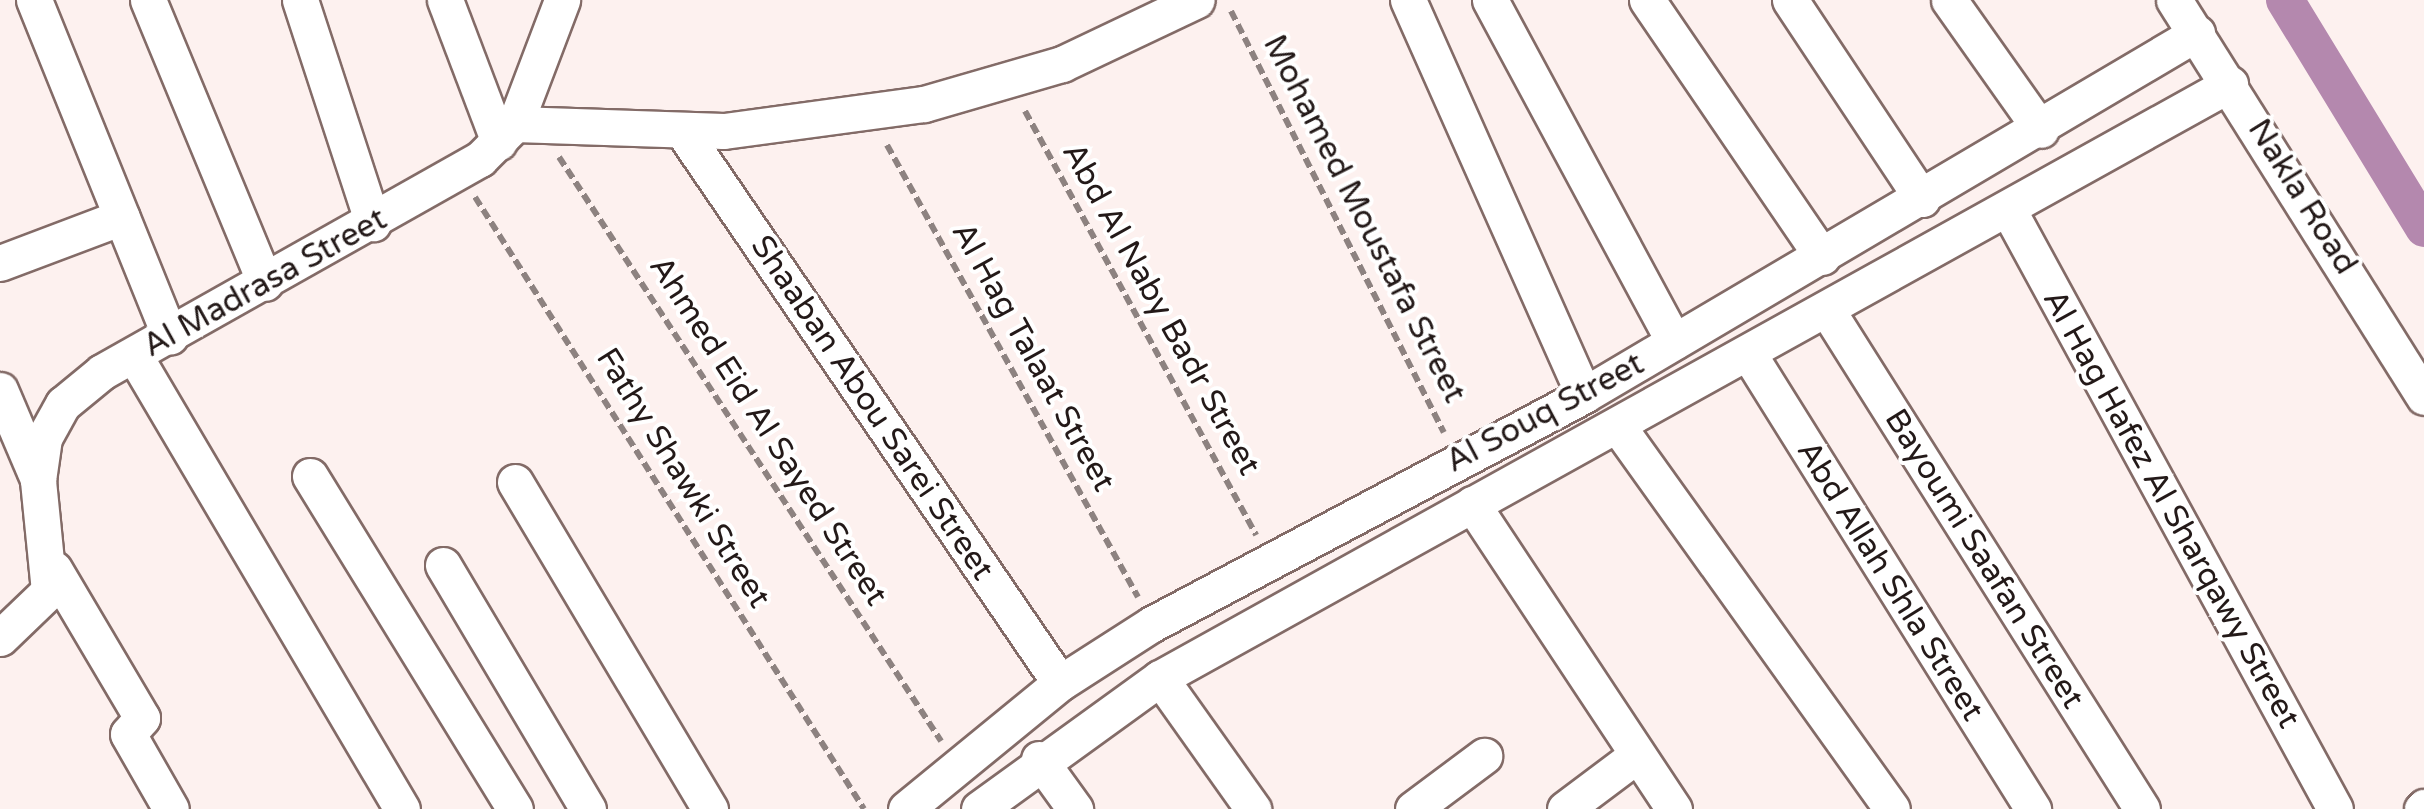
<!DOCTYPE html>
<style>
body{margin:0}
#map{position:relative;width:2424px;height:809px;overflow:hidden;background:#fdf1ef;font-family:"Varela Round",sans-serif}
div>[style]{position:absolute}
.canal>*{height:38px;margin:-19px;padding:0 19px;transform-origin:19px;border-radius:19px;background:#b488ae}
.path>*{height:6px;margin-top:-3px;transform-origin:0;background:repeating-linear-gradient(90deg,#8d8280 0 10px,transparent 0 15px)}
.roads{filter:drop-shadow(2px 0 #836b67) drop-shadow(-2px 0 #836b67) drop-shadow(0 2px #836b67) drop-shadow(0 -2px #836b67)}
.street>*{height:35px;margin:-17.5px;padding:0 17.5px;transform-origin:17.5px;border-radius:17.5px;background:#fff}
span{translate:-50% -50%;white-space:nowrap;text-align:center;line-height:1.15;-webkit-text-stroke:8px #fff;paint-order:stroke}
.street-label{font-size:32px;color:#231918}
</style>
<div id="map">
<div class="canal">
<div style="left:2285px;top:0;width:267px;rotate:58.6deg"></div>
</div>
<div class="path">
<div style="left:1231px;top:11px;width:472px;rotate:63.2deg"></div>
<div style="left:1025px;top:111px;width:483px;rotate:61.4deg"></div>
<div style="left:887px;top:145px;width:517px;rotate:60.96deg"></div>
<div style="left:559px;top:157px;width:698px;rotate:56.81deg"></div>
<div style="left:475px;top:197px;width:725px;rotate:57.56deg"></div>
</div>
<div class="roads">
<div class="street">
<div style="left:34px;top:0;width:363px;rotate:68deg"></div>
<div style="left:148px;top:0;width:306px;rotate:67.5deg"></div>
<div style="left:300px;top:0;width:235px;rotate:71.9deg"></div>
<div style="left:445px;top:0;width:152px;rotate:69.2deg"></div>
<div style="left:1408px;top:0;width:432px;rotate:66deg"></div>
<div style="left:1490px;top:0;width:388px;rotate:61.7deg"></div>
<div style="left:1647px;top:0;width:311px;rotate:55.7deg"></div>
<div style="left:1790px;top:0;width:239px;rotate:56.4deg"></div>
<div style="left:1949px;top:0;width:159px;rotate:54.7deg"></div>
<div style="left:2174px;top:0;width:469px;rotate:57.8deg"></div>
<div style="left:515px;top:124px;width:209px;rotate:1.9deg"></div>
<div style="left:724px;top:131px;width:202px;rotate:-7.7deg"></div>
<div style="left:924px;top:104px;width:144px;rotate:-16.2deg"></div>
<div style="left:1062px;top:64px;width:149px;rotate:-25.4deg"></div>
<div style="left:684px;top:133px;width:666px;rotate:55.64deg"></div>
<div style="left:2008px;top:209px;width:683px;rotate:61.41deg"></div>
<div style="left:0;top:263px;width:130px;rotate:-20.7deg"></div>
<div style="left:1827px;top:310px;width:590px;rotate:57.74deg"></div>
<div style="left:1748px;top:353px;width:538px;rotate:57.99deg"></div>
<div style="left:134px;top:355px;width:527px;rotate:59.45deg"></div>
<div style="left:0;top:390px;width:97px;rotate:66.9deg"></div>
<div style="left:1617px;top:425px;width:472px;rotate:54.4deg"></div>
<div style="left:310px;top:476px;width:391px;rotate:58.4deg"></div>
<div style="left:515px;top:482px;width:381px;rotate:59.2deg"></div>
<div style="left:1472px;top:504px;width:366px;rotate:56.5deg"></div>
<div style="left:443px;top:565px;width:284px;rotate:59.3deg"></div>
<div style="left:54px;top:569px;width:173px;rotate:59.4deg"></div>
<div style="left:142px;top:718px;width:21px;rotate:131deg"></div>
<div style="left:128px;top:734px;width:86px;rotate:60.2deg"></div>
<div style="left:0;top:638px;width:68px;rotate:-43.8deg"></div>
<div style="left:49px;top:591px;width:112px;rotate:-95.7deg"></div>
<div style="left:38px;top:480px;width:42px;rotate:-81.9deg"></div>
<div style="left:44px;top:438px;width:39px;rotate:-61deg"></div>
<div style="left:63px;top:404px;width:50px;rotate:-39.4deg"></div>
<div style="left:102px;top:372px;width:434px;rotate:-29.4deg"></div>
<div style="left:480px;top:159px;width:49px;rotate:-45deg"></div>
<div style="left:515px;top:124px;width:133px;rotate:-69.2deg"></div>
<div style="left:1160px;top:678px;width:161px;rotate:54.6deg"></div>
<div style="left:1039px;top:759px;width:62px;rotate:54.2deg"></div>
<div style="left:906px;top:809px;width:199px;rotate:-39.3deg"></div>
<div style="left:1060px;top:683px;width:109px;rotate:-32.7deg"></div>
<div style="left:1152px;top:624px;width:489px;rotate:-27.9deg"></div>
<div style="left:1584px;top:395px;width:712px;rotate:-30.56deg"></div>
<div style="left:979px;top:809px;width:223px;rotate:-35.9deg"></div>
<div style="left:1160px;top:678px;width:1224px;rotate:-29.04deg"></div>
<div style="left:1413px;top:809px;width:89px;rotate:-36.7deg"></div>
<div style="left:1565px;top:809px;width:90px;rotate:-36.9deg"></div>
<div style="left:2422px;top:809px;width:3px;rotate:-45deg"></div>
</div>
</div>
<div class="street-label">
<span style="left:2302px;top:197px;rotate:58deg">Nakla Road</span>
<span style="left:1364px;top:219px;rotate:63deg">Mohamed Moustafa Street</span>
<span style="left:265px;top:283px;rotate:-29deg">Al Madrasa Street</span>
<span style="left:1161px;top:309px;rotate:61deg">Abd Al Naby Badr Street</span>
<span style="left:1033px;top:357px;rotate:61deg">Al Hag Talaat Street</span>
<span style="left:872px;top:408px;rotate:56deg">Shaaban Abou Sarei Street</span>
<span style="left:1545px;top:413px;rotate:-28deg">Al Souq Street</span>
<span style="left:768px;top:431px;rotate:57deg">Ahmed Eid Al Sayed Street</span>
<span style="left:683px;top:478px;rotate:58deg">Fathy Shawki Street</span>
<span style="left:2171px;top:509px;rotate:61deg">Al Hag Hafez Al Sharqawy Street</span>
<span style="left:1984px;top:559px;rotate:58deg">Bayoumi Saafan Street</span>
<span style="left:1890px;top:581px;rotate:58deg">Abd Allah Shla Street</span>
</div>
</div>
